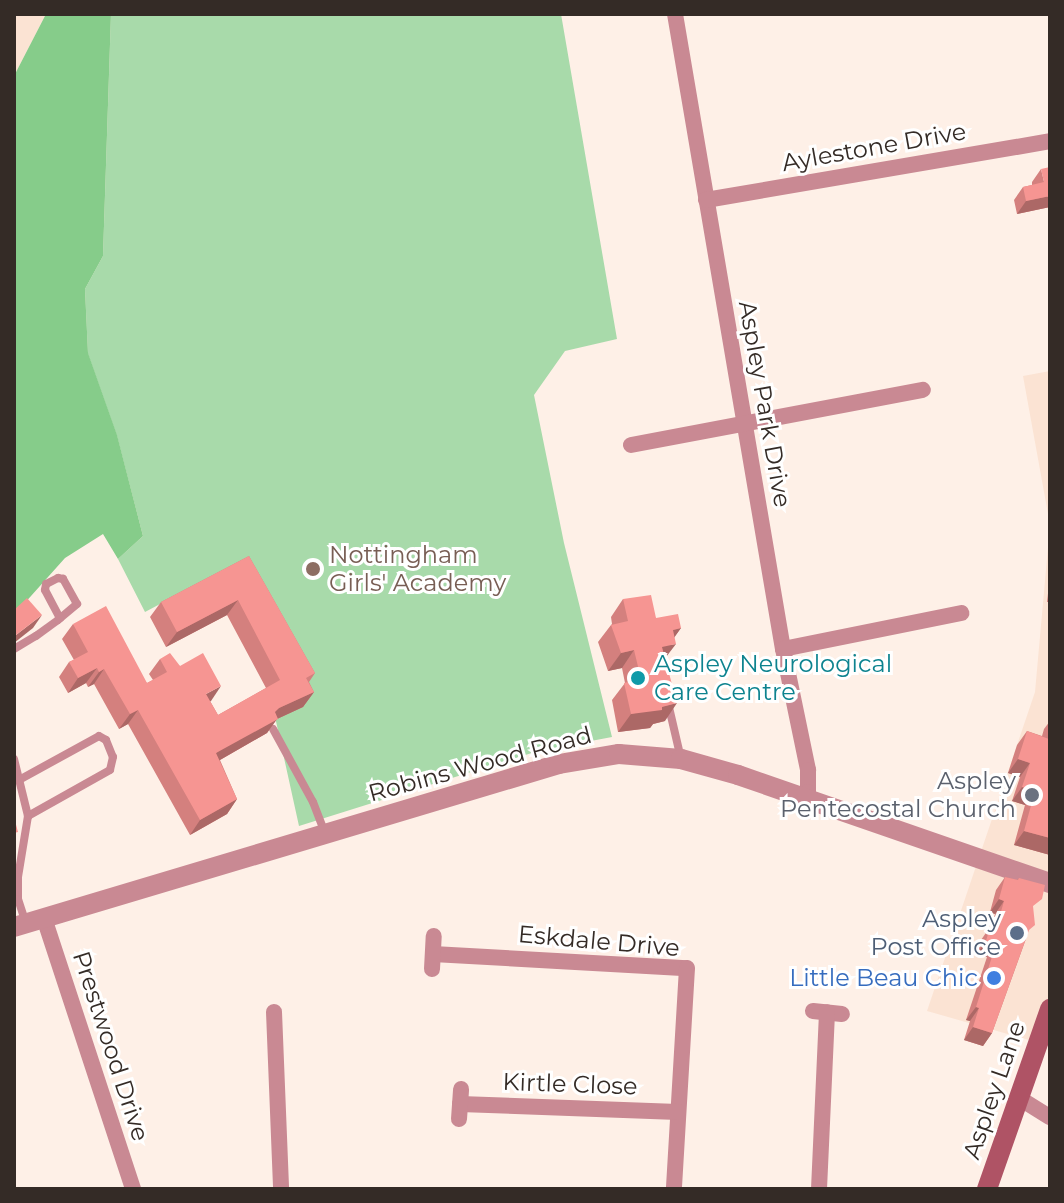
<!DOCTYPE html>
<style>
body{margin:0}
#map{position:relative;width:1064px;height:1203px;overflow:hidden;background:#fef0e7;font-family:Montserrat,sans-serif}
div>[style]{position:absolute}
.built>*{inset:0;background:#fbe3d3}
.green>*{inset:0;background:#a8daaa}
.forest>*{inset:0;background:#86cc8a}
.service>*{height:8px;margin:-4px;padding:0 4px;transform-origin:4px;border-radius:4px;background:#c98993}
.minor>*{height:16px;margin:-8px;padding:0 8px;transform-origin:8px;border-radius:8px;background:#c98993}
.tertiary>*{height:20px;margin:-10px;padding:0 10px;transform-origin:10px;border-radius:10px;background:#c98993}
.secondary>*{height:20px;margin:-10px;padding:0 10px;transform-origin:10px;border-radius:10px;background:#af5365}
.wall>*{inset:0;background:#d4807e}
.shaded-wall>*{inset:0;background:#ac6866}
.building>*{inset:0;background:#f69592}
.dots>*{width:22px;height:22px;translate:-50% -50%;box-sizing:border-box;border:4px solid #fff;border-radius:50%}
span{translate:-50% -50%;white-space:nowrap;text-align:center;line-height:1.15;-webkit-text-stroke:6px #fff;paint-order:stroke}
.street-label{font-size:24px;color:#342b26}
.education-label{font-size:24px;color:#785e54}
.left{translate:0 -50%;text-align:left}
.culture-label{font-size:24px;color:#0d838f}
.worship-label{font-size:24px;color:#5b616d}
.right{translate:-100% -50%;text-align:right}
.service-label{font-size:24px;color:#4e5e75}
.shop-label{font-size:24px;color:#366cbe}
.frame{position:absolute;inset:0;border:16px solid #342b26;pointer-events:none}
</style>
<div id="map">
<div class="built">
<div style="clip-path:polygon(14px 14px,46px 14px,14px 76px)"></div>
<div style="clip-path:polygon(1050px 371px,1050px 1046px,927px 1011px,1035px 692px,1050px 525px,1023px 376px)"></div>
</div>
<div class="green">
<div style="clip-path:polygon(111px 14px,561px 14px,617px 339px,565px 351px,534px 395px,564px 543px,612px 737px,538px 751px,299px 826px,268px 685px,209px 578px,145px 612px,118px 559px,143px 536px,117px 436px,88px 354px,85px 289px,103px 256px)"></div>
</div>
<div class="forest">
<div style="clip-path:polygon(46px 14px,111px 14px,103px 256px,85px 289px,88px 353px,117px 435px,143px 536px,118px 559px,103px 534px,65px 558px,14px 615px,14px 76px)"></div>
</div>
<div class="service">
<div style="left:14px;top:649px;width:26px;rotate:-31deg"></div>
<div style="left:36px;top:636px;width:27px;rotate:-36deg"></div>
<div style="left:58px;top:620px;width:25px;rotate:-40deg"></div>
<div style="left:77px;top:604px;width:29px;rotate:-119deg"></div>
<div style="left:63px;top:579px;width:5px;rotate:-169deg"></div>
<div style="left:58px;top:578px;width:13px;rotate:153deg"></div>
<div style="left:46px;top:584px;width:6px;rotate:99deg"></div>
<div style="left:45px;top:590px;width:32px;rotate:62deg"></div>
<div style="left:668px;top:703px;width:57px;rotate:76.9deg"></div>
<div style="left:273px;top:729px;width:83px;rotate:61.3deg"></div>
<div style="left:313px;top:802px;width:33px;rotate:69deg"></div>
<div style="left:14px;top:759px;width:59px;rotate:76.2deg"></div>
<div style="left:28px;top:816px;width:62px;rotate:99.3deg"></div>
<div style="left:18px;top:877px;width:22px;rotate:90deg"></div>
<div style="left:18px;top:899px;width:25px;rotate:72deg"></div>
<div style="left:19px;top:780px;width:91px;rotate:-28.8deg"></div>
<div style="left:99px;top:736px;width:8px;rotate:30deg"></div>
<div style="left:106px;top:740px;width:18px;rotate:68deg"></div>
<div style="left:113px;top:757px;width:13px;rotate:103deg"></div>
<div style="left:110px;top:770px;width:94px;rotate:150.7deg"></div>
</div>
<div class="minor">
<div style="left:675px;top:14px;width:644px;rotate:80.35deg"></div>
<div style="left:783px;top:649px;width:124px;rotate:78.3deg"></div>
<div style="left:808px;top:770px;width:22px;rotate:90deg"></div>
<div style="left:808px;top:792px;width:9px;rotate:131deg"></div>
<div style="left:706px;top:200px;width:349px;rotate:-9.7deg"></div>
<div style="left:631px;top:445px;width:297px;rotate:-10.7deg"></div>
<div style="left:783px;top:649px;width:182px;rotate:-11.4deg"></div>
<div style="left:44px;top:918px;width:285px;rotate:71.8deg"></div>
<div style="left:433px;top:954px;width:254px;rotate:3.2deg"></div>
<div style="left:687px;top:968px;width:221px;rotate:93.4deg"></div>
<div style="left:432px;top:969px;width:33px;rotate:-87deg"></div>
<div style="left:813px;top:1011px;width:29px;rotate:6deg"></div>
<div style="left:274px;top:1012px;width:177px;rotate:87.7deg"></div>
<div style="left:1019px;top:1098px;width:36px;rotate:32deg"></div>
<div style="left:460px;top:1104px;width:218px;rotate:2.1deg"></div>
<div style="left:459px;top:1119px;width:30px;rotate:-86deg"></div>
<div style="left:819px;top:1189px;width:177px;rotate:-87.4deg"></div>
</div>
<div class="tertiary">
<div style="left:14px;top:927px;width:569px;rotate:-16.65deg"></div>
<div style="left:559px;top:764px;width:61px;rotate:-9.5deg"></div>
<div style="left:619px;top:754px;width:62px;rotate:4.6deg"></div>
<div style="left:681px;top:759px;width:59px;rotate:15.7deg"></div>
<div style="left:738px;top:775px;width:330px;rotate:19.1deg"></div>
</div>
<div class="secondary">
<div style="left:987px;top:1189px;width:191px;rotate:-70.7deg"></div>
</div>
<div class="wall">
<div style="clip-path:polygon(1041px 169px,1050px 207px,1017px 214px,1014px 200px,1023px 187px,1032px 185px,1032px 182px)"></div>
<div style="clip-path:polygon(249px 556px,315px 673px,309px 682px,314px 692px,303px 707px,277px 719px,267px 733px,220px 760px,237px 799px,227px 814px,190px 835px,128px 724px,119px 729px,94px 684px,88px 687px,86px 683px,68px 693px,59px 677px,69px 662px,74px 660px,62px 639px,73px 624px,147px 683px,153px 680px,149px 674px,160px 659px,180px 666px,210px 701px,218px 715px,266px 688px,227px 615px,166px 647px,150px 617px,161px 602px)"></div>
<div style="clip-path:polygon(1050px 577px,1050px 602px,1047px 602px)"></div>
<div style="clip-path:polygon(623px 599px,656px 618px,681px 628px,674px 637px,665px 659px,665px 721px,653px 724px,650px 728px,618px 732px,612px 700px,625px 683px,622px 668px,608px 671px,598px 642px,611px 625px,612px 624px,611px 617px)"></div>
<div style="clip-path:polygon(1050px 721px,1050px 855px,1014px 845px,1025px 805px,1012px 801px,1020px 777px,1008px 773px,1017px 745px,1027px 731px,1042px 736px,1044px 729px)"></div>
<div style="clip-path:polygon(1005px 877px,1017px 880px,1019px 878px,1033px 911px,1027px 936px,992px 1033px,983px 1046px,964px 1040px,970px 1021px,966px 1020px,987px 957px,977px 954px,981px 940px,990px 927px,991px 928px,995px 914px,990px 912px,996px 890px)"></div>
</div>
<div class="shaded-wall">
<div style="clip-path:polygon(1050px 196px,1050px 207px,1017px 214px,1026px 201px)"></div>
<div style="clip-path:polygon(238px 600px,227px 615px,166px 647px,177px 632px)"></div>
<div style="clip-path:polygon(42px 615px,33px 628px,14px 643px,14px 639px,16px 635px)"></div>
<div style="clip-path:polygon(681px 628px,669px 645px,676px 644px,663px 661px,660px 648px,673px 630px)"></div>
<div style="clip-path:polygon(634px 650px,622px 668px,608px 671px,621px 653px)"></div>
<div style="clip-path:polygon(97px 668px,86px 683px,68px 693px,78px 678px)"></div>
<div style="clip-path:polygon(104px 669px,94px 684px,88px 687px,99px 672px)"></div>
<div style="clip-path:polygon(221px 686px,211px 701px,196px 709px,206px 694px)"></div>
<div style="clip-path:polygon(314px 692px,303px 707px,277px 719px,267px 733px,206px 768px,216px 753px,279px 708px)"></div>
<div style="clip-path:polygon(677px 703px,665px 721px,653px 724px,650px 728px,618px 732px,631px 714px)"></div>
<div style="clip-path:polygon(138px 710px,128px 724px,119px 729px,130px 714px)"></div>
<div style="clip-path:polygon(1018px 759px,1030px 763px,1020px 777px,1008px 773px)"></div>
<div style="clip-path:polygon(1022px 787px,1035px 791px,1025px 805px,1012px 801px)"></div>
<div style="clip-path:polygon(237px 799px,227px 814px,190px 835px,200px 820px)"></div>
<div style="clip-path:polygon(1024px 831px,1050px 838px,1050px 855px,1014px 845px)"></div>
<div style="clip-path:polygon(999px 899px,1004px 901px,995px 914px,990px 912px)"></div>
<div style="clip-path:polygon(986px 941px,996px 944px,987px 957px,977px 954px)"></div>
<div style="clip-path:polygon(976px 1007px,979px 1008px,970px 1021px,966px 1020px)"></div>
<div style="clip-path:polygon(973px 1027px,992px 1033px,983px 1046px,964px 1040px)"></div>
</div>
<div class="building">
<div style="clip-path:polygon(1050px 167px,1050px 196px,1026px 201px,1023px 187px,1044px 182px,1041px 169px)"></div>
<div style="clip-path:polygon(249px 556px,315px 673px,306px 678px,314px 692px,279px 708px,275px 712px,278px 719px,216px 753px,237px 799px,200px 820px,138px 710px,130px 714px,104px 669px,99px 672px,97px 668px,78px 678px,69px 662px,88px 652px,73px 624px,106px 606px,147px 683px,167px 672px,160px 659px,170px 653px,180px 666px,203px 653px,221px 686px,206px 694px,218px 715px,280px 680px,238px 600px,177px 632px,161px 602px)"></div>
<div style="clip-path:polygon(651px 595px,656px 618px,678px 614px,681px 628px,673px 630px,676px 644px,662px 647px,677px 703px,662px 707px,662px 710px,631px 714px,624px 683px,641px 679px,634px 650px,621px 653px,611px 625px,628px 621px,623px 599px)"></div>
<div style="clip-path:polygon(27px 598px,42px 615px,16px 635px,14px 632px,14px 610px)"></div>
<div style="clip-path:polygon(1027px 731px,1049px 739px,1050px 735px,1050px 838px,1024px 831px,1035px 791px,1022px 787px,1030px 763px,1018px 759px)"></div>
<div style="clip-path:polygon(14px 817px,18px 832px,14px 833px)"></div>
<div style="clip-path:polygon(1005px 877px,1018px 880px,1019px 878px,1045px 885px,1042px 899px,1033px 906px,1035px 925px,1029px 930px,992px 1033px,973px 1027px,979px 1008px,976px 1007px,996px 944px,986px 941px,990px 927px,996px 929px,1004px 901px,999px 899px)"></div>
</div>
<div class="dots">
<div style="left:313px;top:569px;background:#8d6e63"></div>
<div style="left:638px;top:678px;background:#0f9aa8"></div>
<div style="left:1032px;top:795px;background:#6b7280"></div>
<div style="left:1017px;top:933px;background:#5c6f8a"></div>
<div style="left:994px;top:978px;background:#3f7fe0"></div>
</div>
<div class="street-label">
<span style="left:874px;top:147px;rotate:-10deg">Aylestone Drive</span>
<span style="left:765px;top:404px;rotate:80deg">Aspley Park Drive</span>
<span style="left:480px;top:764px;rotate:-15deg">Robins Wood Road</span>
<span style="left:599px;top:941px;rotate:5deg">Eskdale Drive</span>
<span style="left:111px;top:1046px;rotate:72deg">Prestwood Drive</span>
<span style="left:570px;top:1084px;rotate:2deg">Kirtle Close</span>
<span style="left:994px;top:1090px;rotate:-71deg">Aspley Lane</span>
</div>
<div class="education-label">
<span class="left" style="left:329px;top:569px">Nottingham<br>Girls' Academy</span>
</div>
<div class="culture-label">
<span class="left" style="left:654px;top:678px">Aspley Neurological<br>Care Centre</span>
</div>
<div class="worship-label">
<span class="right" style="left:1016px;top:795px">Aspley<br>Pentecostal Church</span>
</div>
<div class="service-label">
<span class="right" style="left:1001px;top:933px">Aspley<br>Post Office</span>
</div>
<div class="shop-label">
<span class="right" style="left:978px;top:978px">Little Beau Chic</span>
</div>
<div class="frame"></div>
</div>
